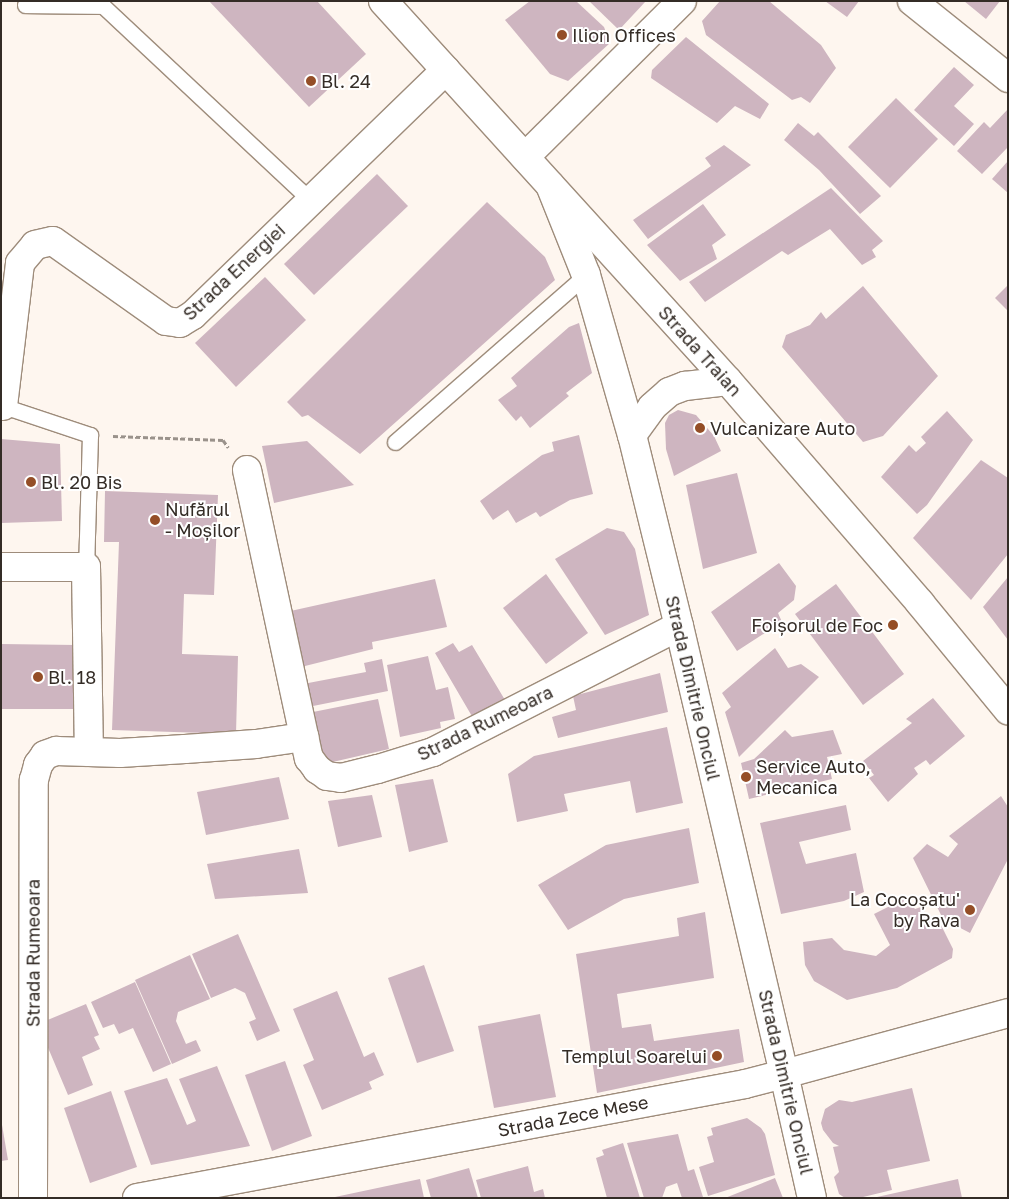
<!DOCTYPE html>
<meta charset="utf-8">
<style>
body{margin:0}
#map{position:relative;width:1009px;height:1199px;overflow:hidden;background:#fef6ef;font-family:"Golos Text",sans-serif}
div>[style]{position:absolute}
.building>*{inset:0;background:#ceb5c0}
.path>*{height:3px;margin-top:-1.5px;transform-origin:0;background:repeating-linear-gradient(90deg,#9a928b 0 5px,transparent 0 7.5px)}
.roads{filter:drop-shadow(1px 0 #9e8c7b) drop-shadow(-1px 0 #9e8c7b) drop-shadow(0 1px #9e8c7b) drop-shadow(0 -1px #9e8c7b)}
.service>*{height:15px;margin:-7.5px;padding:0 7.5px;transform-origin:7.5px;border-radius:7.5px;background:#fff}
.minor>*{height:28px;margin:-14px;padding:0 14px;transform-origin:14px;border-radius:14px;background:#fff}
.tertiary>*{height:28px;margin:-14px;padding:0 14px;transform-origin:14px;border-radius:14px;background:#fff}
.secondary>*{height:28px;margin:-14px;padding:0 14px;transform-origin:14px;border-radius:14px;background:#fff}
.dots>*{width:14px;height:14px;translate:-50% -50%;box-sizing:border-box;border:2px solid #fff;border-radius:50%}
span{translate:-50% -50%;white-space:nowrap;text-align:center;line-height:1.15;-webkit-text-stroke:4px #fff;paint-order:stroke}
.poi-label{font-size:18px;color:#342c26}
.left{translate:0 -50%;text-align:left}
.right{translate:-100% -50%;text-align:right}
.street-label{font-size:18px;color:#342c26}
.frame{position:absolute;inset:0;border:2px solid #342c26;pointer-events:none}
</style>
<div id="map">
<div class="building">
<div style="clip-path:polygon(209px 1px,317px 1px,366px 54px,309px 107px)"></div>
<div style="clip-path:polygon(530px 1px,576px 1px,604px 27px,610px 43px,568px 81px,550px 74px,505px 20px)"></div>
<div style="clip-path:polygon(589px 1px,646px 1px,619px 30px)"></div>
<div style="clip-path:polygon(720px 1px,769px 1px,821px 45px,836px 68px,810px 103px,801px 97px,792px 100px,706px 35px,702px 21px)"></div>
<div style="clip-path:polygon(825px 1px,859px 1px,847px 17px)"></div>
<div style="clip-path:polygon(964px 1px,1000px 1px,986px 19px)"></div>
<div style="clip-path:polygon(686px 37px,769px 104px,760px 119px,735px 106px,717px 123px,651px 78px,652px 70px)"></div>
<div style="clip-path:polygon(954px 67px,974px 85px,954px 106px,974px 124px,954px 146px,914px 110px)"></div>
<div style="clip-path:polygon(896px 98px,938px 139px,890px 188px,848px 147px)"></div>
<div style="clip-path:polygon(1008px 109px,1008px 147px,982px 174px,957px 151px,984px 122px,990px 128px)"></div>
<div style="clip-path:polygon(798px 123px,814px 136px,818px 132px,881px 196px,860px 214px,819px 170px,784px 140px)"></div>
<div style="clip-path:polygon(724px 145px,751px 165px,648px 239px,633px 220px,711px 166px,705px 158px)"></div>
<div style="clip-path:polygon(1008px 161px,1008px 193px,992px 179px)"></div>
<div style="clip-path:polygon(377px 174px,408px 206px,314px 295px,284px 264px)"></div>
<div style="clip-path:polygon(831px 188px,883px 241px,872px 250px,876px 257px,862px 265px,830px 229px,788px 255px,782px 251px,705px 302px,689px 282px)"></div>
<div style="clip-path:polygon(487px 202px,545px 257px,555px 280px,360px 454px,308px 415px,302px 417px,287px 402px)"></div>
<div style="clip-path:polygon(703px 204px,726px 235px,712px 245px,717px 259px,680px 281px,647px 245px)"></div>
<div style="clip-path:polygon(265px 277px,306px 320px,236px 387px,195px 343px)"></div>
<div style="clip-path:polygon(1008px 285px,1008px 311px,995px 298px)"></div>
<div style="clip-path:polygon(863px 286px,938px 376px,883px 436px,863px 442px,782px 347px,786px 335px,810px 325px,821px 312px,826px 319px)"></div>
<div style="clip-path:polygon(579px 323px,592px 373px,566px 393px,569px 396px,530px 428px,521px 416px,516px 421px,498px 400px,517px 386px,511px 378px,569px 327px)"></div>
<div style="clip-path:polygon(678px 410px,696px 415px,714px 436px,721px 451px,674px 476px,666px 449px,665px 423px,669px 415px)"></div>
<div style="clip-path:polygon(947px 411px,973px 440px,927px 505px,917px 514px,881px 477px,909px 445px,916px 452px,926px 443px,921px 437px)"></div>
<div style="clip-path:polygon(579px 435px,593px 494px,570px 500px,540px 517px,536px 512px,516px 523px,508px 510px,493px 520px,480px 501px,542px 455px,554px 451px,552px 442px)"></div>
<div style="clip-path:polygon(1px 439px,60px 444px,62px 521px,1px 523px)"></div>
<div style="clip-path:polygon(307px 441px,354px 485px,274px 503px,262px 446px)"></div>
<div style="clip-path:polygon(981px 460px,1008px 478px,1008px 554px,971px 600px,913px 538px)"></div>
<div style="clip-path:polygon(737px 473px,757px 553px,703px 569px,686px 485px)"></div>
<div style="clip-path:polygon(105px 491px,218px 495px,214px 595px,184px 594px,182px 654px,238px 656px,236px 734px,112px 730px,119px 542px,104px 542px)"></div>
<div style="clip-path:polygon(607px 528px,624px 532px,635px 549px,649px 615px,605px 635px,555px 559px)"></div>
<div style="clip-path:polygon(779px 563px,796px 586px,794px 600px,778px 613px,782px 622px,737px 651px,711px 612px)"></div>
<div style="clip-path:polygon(546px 574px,588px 633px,546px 664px,503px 608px)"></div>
<div style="clip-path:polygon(1008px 577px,1008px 640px,983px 607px)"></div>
<div style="clip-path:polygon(435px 579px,447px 627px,372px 642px,373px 649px,297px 668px,286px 612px)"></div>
<div style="clip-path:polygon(836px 584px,904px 674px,863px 705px,795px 614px)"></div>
<div style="clip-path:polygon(453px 643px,459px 652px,472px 645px,505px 700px,473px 718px,435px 653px)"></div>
<div style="clip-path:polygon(1px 644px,76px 645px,76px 709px,1px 709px)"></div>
<div style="clip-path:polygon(775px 648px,788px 668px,801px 664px,819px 677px,739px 757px,725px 712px,731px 707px,722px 693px)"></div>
<div style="clip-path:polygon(428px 656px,436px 690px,448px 687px,455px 719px,440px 722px,441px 728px,400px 737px,387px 665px)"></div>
<div style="clip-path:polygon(382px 659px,388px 691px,308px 707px,303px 684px,366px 672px,364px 663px)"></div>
<div style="clip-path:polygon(660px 673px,668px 712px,558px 738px,552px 717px,576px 710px,573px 696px)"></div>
<div style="clip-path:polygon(933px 698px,965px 736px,930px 765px,926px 760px,914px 768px,918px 774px,888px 802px,869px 778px,874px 775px,863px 761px,912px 723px,906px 719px)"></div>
<div style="clip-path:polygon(378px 699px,389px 749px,324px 764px,313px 712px)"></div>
<div style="clip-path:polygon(667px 727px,683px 803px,636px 813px,630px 781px,564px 794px,568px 811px,517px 822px,508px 774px,534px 756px)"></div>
<div style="clip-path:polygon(785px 730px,792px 737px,833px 730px,842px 754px,827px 757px,832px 779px,749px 799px,741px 763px,754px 759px)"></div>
<div style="clip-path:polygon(279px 777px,289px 819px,206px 835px,197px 792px)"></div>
<div style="clip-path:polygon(433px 779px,448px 842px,409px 852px,395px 785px)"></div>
<div style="clip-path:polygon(372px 795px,382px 837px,338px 847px,328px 801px)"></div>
<div style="clip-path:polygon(1001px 796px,1008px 807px,1008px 859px,970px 933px,943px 919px,913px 858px,927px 844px,948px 857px,958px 844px,949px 836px)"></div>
<div style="clip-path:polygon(846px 805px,851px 830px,799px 842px,806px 864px,856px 853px,864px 892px,844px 901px,781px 914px,760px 823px)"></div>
<div style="clip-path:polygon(689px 828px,699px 883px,624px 899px,568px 930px,538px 885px,606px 845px)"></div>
<div style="clip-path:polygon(299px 849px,308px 893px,215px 899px,207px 864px)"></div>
<div style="clip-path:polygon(906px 898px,915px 909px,921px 907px,932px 922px,939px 921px,953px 949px,952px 958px,897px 988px,847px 1000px,814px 981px,805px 965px,803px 942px,832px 938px,844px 950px,876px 956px,890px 945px,874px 914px)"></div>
<div style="clip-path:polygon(705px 912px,714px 978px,617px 994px,622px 1028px,651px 1024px,654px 1041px,739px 1029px,744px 1062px,597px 1093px,576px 954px,679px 936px,677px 918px)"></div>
<div style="clip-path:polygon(238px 934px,280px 1031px,257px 1041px,249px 1022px,256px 1019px,245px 993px,235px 988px,211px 998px,192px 954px)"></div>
<div style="clip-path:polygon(190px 955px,210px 999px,178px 1012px,176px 1021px,186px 1044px,196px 1040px,201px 1051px,172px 1064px,135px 980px)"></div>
<div style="clip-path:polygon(424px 965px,454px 1051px,417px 1063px,388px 978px)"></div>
<div style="clip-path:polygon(135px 982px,171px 1064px,153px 1072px,133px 1028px,119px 1034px,114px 1024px,103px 1028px,91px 1002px)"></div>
<div style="clip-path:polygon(337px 991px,364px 1057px,374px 1052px,384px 1075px,369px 1082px,372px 1089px,322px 1110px,303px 1065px,314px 1060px,293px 1009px)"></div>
<div style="clip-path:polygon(86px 1004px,99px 1035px,94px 1037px,100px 1049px,82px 1057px,93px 1085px,68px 1095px,38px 1024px)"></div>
<div style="clip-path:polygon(540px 1014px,556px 1097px,494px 1108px,478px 1026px)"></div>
<div style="clip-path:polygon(285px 1061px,312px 1136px,272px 1151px,245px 1075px)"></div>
<div style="clip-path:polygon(217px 1066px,250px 1146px,151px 1165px,124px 1091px,167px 1078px,187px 1125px,196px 1121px,179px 1079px)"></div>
<div style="clip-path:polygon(912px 1088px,930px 1161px,887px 1170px,892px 1190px,859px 1198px,845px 1198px,839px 1194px,834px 1177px,839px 1172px,833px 1147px,839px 1146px,833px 1143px,823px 1130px,821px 1123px,825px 1109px,839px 1100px,852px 1102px)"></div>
<div style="clip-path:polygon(111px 1091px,137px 1167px,90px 1183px,64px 1108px)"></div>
<div style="clip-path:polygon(747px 1118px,761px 1128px,765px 1134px,775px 1175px,708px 1196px,699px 1167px,714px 1162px,707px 1137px,713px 1135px,711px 1128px)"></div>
<div style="clip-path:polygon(1px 1119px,8px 1160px,1px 1161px)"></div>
<div style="clip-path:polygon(678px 1134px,688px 1171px,694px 1169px,703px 1197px,682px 1198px,677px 1183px,666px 1187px,662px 1198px,644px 1198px,627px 1143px)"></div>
<div style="clip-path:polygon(623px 1143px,640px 1198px,607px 1198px,596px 1158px,604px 1155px,602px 1150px)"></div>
<div style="clip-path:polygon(528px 1166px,534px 1192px,543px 1189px,545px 1198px,481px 1198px,476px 1180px)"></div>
<div style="clip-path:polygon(469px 1168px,478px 1198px,431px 1198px,426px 1180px)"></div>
<div style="clip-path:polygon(775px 1178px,783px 1198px,725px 1198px)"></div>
<div style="clip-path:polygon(420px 1179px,424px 1198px,336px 1198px,335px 1197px)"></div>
<div style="clip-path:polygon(958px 1179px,962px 1198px,877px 1198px,877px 1197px)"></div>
</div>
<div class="path">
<div style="left:113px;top:436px;width:110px;rotate:2.1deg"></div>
<div style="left:223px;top:440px;width:9px;rotate:54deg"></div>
</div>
<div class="roads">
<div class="service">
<div style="left:25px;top:5px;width:78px;rotate:0.7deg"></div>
<div style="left:103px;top:6px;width:284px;rotate:43.1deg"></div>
<div style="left:3px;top:406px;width:92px;rotate:18.4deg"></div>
<div style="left:90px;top:435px;width:132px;rotate:91.7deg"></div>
<div style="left:395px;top:442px;width:254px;rotate:-41.2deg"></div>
</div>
<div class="minor">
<div style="left:912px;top:1px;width:123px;rotate:38.7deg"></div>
<div style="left:525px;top:157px;width:221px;rotate:-44.8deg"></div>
<div style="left:3px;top:406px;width:144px;rotate:-83.2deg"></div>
<div style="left:20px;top:263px;width:23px;rotate:-50deg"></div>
<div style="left:35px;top:245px;width:18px;rotate:-13deg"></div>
<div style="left:53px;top:241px;width:138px;rotate:35.3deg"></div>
<div style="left:166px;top:321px;width:14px;rotate:8deg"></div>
<div style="left:180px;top:323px;width:15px;rotate:-32deg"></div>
<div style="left:193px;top:315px;width:352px;rotate:-44.1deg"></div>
<div style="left:247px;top:470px;width:295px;rotate:77.9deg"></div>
<div style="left:309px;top:758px;width:14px;rotate:54deg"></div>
<div style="left:317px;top:769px;width:12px;rotate:35deg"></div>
<div style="left:327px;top:776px;width:14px;rotate:8deg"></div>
<div style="left:341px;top:778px;width:38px;rotate:-14deg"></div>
<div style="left:378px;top:769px;width:58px;rotate:-17.2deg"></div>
<div style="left:433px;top:752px;width:276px;rotate:-27.1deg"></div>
<div style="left:1px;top:567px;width:85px"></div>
<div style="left:86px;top:567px;width:185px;rotate:89.1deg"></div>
<div style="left:33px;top:1198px;width:418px;rotate:-89.9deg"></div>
<div style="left:34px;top:780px;width:16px;rotate:-75deg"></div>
<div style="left:38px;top:765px;width:12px;rotate:-55deg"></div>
<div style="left:45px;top:755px;width:12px;rotate:-20deg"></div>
<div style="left:56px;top:751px;width:64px;rotate:1.8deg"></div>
<div style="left:120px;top:753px;width:65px;rotate:-3.5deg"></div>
<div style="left:185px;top:749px;width:71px;rotate:-4deg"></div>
<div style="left:256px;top:744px;width:49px;rotate:-8.3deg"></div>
<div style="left:137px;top:1198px;width:619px;rotate:-10.62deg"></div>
<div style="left:745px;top:1084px;width:40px;rotate:-14.4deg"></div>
</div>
<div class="tertiary">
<div style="left:784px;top:1074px;width:127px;rotate:77.3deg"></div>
</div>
<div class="secondary">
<div style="left:383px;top:1px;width:513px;rotate:47.76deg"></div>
<div style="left:728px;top:381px;width:294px;rotate:49.1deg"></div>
<div style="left:920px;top:603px;width:139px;rotate:50.6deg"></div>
<div style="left:550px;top:185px;width:97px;rotate:68.2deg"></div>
<div style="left:586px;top:275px;width:166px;rotate:74deg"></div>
<div style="left:632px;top:435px;width:197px;rotate:76.2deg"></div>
<div style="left:679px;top:626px;width:460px;rotate:76.8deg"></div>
<div style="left:784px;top:1074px;width:232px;rotate:-15.2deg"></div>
<div style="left:632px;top:435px;width:34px;rotate:-54deg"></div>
<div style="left:652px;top:407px;width:23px;rotate:-41deg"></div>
<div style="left:669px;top:392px;width:17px;rotate:-21deg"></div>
<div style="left:685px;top:386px;width:43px;rotate:-6.6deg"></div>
</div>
</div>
<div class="dots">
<div style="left:562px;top:35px;background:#944e27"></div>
<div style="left:311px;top:81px;background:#944e27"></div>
<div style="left:700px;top:428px;background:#944e27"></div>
<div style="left:31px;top:482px;background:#944e27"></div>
<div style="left:155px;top:520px;background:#944e27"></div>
<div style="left:893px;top:625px;background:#944e27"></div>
<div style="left:38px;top:677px;background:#944e27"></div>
<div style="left:746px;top:777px;background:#944e27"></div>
<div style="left:970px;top:910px;background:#944e27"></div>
<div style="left:717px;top:1056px;background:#944e27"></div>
</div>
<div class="poi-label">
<span class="left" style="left:572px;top:35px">Ilion Offices</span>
<span class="left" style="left:321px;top:81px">Bl. 24</span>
<span class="left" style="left:710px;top:428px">Vulcanizare Auto</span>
<span class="left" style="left:41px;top:482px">Bl. 20 Bis</span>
<span class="left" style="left:165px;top:520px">Nufărul<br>- Moșilor</span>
<span class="right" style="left:883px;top:625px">Foișorul de Foc</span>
<span class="left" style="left:48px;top:677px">Bl. 18</span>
<span class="left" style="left:756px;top:777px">Service Auto,<br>Mecanica</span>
<span class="right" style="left:960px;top:910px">La Cocoșatu'<br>by Rava</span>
<span class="right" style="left:707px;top:1056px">Templul Soarelui</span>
</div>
<div class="street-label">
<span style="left:234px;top:272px;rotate:-43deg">Strada Energiei</span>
<span style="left:700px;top:351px;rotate:48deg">Strada Traian</span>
<span style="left:693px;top:688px;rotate:77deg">Strada Dimitrie Onciul</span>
<span style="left:485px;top:723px;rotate:-26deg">Strada Rumeoara</span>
<span style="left:33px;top:953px;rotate:-90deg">Strada Rumeoara</span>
<span style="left:786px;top:1082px;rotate:77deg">Strada Dimitrie Onciul</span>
<span style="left:573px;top:1116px;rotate:-11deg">Strada Zece Mese</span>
</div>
<div class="frame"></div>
</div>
